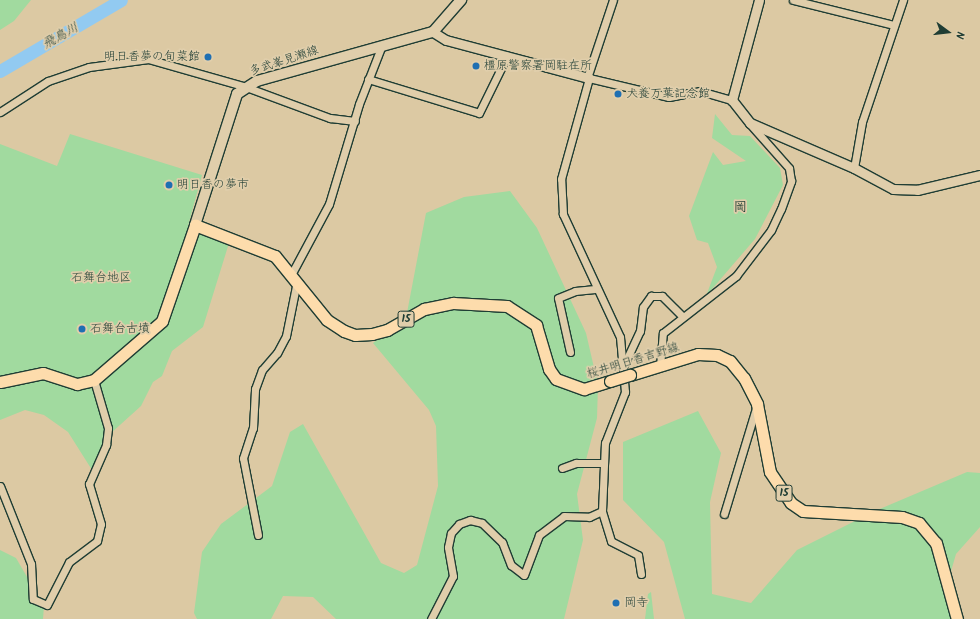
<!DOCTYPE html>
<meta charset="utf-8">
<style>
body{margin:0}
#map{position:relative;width:980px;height:619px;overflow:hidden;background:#dcc9a3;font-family:Kalam,"Klee One",sans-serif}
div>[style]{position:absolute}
.green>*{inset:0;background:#a1da9f}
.river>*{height:13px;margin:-6.5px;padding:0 6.5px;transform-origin:6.5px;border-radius:6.5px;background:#92caf1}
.roads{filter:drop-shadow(1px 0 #1f3d34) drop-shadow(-1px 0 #1f3d34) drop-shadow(0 1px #1f3d34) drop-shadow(0 -1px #1f3d34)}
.minor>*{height:7px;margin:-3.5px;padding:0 3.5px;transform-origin:3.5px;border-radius:3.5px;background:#e0ceab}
.tertiary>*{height:9px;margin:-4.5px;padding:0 4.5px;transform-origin:4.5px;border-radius:4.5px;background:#e0ceab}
.secondary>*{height:10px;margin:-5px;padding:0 5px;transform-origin:5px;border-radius:5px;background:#e0ceab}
.primary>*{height:11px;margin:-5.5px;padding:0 5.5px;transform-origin:5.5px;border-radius:5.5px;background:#fddcac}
.bridges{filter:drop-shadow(1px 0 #1f3d34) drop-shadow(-1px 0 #1f3d34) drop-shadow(0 1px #1f3d34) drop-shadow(0 -1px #1f3d34)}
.primary-bridge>*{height:11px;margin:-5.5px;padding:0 5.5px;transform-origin:5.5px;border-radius:5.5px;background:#fddcac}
.dots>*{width:11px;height:11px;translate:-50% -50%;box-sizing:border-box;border:2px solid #e0ceab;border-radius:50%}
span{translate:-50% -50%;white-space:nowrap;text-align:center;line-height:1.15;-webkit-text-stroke:3.5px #e0ceab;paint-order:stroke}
.shield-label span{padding:1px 3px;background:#e0ceab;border:1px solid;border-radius:3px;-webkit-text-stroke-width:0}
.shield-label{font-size:11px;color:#1f3d34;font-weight:700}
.poi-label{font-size:12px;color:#1f3d34}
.right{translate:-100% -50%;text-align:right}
.left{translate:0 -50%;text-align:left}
.street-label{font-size:12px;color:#1f3d34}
.park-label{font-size:12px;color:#264539}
.water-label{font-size:13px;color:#25443d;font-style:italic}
.neighbourhood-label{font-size:13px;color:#1f3d34;font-weight:700}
.north{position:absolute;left:928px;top:12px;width:40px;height:40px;-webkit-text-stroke:3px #e0ceab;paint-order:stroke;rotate:105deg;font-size:11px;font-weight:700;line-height:16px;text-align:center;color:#1f3d34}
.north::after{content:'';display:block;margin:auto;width:14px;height:18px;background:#1f3d34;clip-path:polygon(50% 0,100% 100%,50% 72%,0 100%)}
</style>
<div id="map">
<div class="green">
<div style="clip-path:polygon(0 0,31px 0,14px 21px,0 30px)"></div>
<div style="clip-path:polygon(715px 114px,732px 135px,750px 136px,780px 168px,783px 185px,755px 239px,706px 296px,717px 267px,708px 243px,697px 240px,689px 216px,713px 152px,723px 165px,746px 161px,712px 138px)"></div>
<div style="clip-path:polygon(70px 134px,202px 175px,188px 226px,229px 243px,203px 327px,172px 351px,162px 376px,153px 382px,141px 406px,110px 434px,92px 470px,68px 432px,44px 415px,25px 410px,0 420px,0 144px,57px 166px)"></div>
<div style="clip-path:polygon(510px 191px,537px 228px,586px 333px,598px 385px,597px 418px,577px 494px,583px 540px,564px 619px,336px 619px,313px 597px,283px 596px,271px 619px,197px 619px,194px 613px,202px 552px,221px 524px,272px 486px,290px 432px,303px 424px,381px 563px,404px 573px,417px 565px,438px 486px,436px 426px,429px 410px,373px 343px,406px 318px,426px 213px,464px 197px)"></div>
<div style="clip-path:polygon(698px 411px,721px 453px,710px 502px,712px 594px,751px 603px,797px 550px,875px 511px,967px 472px,980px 473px,980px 527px,956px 554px,947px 585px,957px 619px,685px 619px,664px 542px,623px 500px,623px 442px)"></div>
<div style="clip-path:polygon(0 550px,16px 558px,44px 606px,43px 619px,0 619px)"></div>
<div style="clip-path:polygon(651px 592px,654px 619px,645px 619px,648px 594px)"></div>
</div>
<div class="river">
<div style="left:0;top:71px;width:140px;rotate:-30.4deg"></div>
</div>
<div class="roads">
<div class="minor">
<div style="left:793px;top:0;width:104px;rotate:13.9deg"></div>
<div style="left:587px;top:78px;width:82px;rotate:-71.6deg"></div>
<div style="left:368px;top:79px;width:116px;rotate:17deg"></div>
<div style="left:479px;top:113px;width:64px;rotate:-63.8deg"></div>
<div style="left:0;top:112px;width:57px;rotate:-32.9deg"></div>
<div style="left:48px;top:81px;width:43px;rotate:-18.9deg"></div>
<div style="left:89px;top:67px;width:60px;rotate:-7.7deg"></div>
<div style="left:148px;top:59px;width:102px;rotate:15.9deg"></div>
<div style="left:246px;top:87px;width:90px;rotate:20.3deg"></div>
<div style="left:330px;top:118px;width:25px;rotate:7deg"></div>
<div style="left:854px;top:168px;width:47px;rotate:-80.1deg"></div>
<div style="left:862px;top:122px;width:129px;rotate:-71.4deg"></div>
<div style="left:292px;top:273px;width:78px;rotate:-61.8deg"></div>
<div style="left:329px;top:204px;width:104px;rotate:-73.3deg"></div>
<div style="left:359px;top:104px;width:63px;rotate:-68.7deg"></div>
<div style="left:570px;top:352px;width:55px;rotate:-102.5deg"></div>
<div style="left:558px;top:298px;width:18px;rotate:-22deg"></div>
<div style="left:575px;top:291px;width:20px;rotate:-6deg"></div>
<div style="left:660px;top:366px;width:33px;rotate:-85deg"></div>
<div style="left:663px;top:333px;width:93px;rotate:-38deg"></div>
<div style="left:736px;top:276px;width:58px;rotate:-52.7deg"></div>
<div style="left:771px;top:230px;width:23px;rotate:-65deg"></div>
<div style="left:781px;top:209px;width:30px;rotate:-70deg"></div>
<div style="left:791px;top:181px;width:13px;rotate:-99deg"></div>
<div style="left:789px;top:168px;width:57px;rotate:-131.5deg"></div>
<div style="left:623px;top:367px;width:40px;rotate:-65deg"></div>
<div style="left:640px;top:331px;width:24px;rotate:-83deg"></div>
<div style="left:643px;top:307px;width:14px;rotate:-54deg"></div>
<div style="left:651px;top:296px;width:11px"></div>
<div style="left:662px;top:296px;width:28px;rotate:45deg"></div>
<div style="left:562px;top:468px;width:15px;rotate:-20deg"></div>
<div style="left:576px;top:463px;width:26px"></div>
<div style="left:0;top:486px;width:84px;rotate:68.3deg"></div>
<div style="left:31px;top:564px;width:35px;rotate:87deg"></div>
<div style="left:33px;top:599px;width:15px;rotate:23deg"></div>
<div style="left:47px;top:605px;width:48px;rotate:-62.9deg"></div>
<div style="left:69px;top:562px;width:35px;rotate:-37deg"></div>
<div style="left:97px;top:541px;width:17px;rotate:-77deg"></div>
<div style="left:101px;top:524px;width:42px;rotate:-106.7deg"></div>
<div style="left:89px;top:484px;width:43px;rotate:-66.4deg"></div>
<div style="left:106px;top:445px;width:17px;rotate:-83deg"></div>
<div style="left:108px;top:428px;width:50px;rotate:-106.3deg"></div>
<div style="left:724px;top:514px;width:111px;rotate:-73.2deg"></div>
<div style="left:258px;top:535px;width:78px;rotate:-101deg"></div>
<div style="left:243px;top:458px;width:32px;rotate:-72deg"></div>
<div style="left:253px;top:428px;width:39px;rotate:-87deg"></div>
<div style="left:255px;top:389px;width:20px;rotate:-70deg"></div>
<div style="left:262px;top:370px;width:23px;rotate:-49deg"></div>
<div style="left:277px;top:353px;width:19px;rotate:-62deg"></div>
<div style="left:286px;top:336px;width:56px;rotate:-78.7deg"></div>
<div style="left:641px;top:574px;width:19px;rotate:-99deg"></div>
<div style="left:638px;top:555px;width:30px;rotate:-153deg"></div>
<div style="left:611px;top:541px;width:31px;rotate:-107deg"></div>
<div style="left:602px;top:511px;width:68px;rotate:-87.5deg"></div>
<div style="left:605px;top:443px;width:55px;rotate:-68.6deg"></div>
<div style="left:625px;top:392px;width:55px;rotate:-95.2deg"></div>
<div style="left:620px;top:337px;width:136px;rotate:-114.9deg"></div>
<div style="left:563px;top:214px;width:35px;rotate:-93deg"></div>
<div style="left:561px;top:179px;width:105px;rotate:-74.5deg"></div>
<div style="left:589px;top:78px;width:82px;rotate:13.4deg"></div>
<div style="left:669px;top:97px;width:32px;rotate:-11deg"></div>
<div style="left:700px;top:91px;width:33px;rotate:16deg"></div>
<div style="left:431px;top:619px;width:48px;rotate:-62.9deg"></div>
<div style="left:453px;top:576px;width:29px;rotate:-100deg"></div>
<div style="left:448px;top:547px;width:14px;rotate:-78deg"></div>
<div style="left:451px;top:533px;width:12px;rotate:-48deg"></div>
<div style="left:459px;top:524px;width:12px;rotate:-20deg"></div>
<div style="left:470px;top:520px;width:12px;rotate:14deg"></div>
<div style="left:482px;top:523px;width:28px;rotate:44deg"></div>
<div style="left:502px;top:542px;width:25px;rotate:69deg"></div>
<div style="left:511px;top:565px;width:16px;rotate:38deg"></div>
<div style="left:524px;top:575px;width:43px;rotate:-69.4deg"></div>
<div style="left:539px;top:535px;width:31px;rotate:-37deg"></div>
<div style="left:564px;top:516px;width:25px;rotate:2deg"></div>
<div style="left:589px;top:517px;width:14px;rotate:-25deg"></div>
</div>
<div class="tertiary">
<div style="left:759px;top:0;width:104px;rotate:105.1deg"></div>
<div style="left:732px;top:100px;width:29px;rotate:52deg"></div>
<div style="left:750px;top:123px;width:113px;rotate:23.4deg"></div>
<div style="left:854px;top:168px;width:44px;rotate:28.3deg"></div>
<div style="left:893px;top:189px;width:24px;rotate:2deg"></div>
<div style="left:917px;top:190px;width:65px;rotate:-13.4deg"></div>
<div style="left:433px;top:32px;width:15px;rotate:32deg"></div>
<div style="left:446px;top:40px;width:148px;rotate:14.9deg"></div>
</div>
<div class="secondary">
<div style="left:195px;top:225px;width:138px;rotate:-72.2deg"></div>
<div style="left:237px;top:94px;width:24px;rotate:-33deg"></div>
<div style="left:257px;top:81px;width:183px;rotate:-15.6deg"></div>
<div style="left:433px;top:32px;width:43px;rotate:-48.8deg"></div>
</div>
<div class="primary">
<div style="left:630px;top:375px;width:71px;rotate:-17.2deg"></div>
<div style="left:698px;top:354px;width:19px;rotate:3deg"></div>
<div style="left:717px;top:355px;width:14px;rotate:25deg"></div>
<div style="left:730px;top:361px;width:22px;rotate:51deg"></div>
<div style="left:744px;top:378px;width:29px;rotate:63deg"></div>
<div style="left:757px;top:404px;width:69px;rotate:79.2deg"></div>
<div style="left:770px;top:472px;width:37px;rotate:56deg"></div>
<div style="left:791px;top:503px;width:14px;rotate:34deg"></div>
<div style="left:803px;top:511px;width:99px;rotate:3.5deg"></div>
<div style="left:902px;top:517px;width:18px;rotate:19deg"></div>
<div style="left:919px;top:523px;width:26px;rotate:50deg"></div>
<div style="left:936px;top:543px;width:79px;rotate:74.6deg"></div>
<div style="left:0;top:382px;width:44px;rotate:-11.8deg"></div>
<div style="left:43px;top:373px;width:36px;rotate:18deg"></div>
<div style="left:77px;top:384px;width:17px;rotate:-13deg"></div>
<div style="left:94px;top:380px;width:90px;rotate:-40.9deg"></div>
<div style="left:162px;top:321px;width:102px;rotate:-71deg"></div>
<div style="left:195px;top:225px;width:86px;rotate:21.2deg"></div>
<div style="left:275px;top:256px;width:82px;rotate:50.9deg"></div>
<div style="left:327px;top:320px;width:20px;rotate:33deg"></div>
<div style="left:344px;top:331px;width:12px;rotate:20deg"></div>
<div style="left:355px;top:335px;width:17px;rotate:-3deg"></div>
<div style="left:372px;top:334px;width:16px;rotate:-15deg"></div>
<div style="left:387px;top:330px;width:43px;rotate:-29.6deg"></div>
<div style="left:424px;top:309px;width:30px;rotate:-12deg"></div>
<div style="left:453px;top:303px;width:54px;rotate:3.2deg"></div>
<div style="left:507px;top:306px;width:35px;rotate:33deg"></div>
<div style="left:536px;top:325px;width:46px;rotate:73.5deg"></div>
<div style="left:549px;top:369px;width:12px;rotate:55deg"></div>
<div style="left:556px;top:379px;width:30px;rotate:20deg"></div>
<div style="left:584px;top:389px;width:27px;rotate:-17deg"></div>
</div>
</div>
<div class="bridges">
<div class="primary-bridge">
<div style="left:610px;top:381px;width:21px;rotate:-17deg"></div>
</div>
</div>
<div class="dots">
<div style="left:208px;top:57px;background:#1f6fb2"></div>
<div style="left:476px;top:66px;background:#1f6fb2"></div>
<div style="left:618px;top:94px;background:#1f6fb2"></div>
<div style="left:169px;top:185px;background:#1f6fb2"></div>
<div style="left:82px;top:329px;background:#1f6fb2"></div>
<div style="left:616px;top:603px;background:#1f6fb2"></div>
</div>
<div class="shield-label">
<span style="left:406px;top:319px">15</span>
<span style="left:784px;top:493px">15</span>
</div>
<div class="poi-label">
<span class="right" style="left:200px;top:57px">明日香夢の旬菜館</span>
<span class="left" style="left:484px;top:66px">橿原警察署岡駐在所</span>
<span class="left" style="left:626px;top:94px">犬養万葉記念館</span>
<span class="left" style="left:177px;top:185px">明日香の夢市</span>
<span class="left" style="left:90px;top:329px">石舞台古墳</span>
<span class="left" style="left:624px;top:603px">岡寺</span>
</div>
<div class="street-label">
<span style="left:284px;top:61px;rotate:-18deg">多武峯見瀬線</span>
<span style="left:633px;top:361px;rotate:-17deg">桜井明日香吉野線</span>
</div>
<div class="park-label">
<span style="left:101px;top:278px">石舞台地区</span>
</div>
<div class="water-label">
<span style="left:61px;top:37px;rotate:-29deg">飛鳥川</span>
</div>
<div class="neighbourhood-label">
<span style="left:740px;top:208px">岡</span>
</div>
<div class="north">N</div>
</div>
